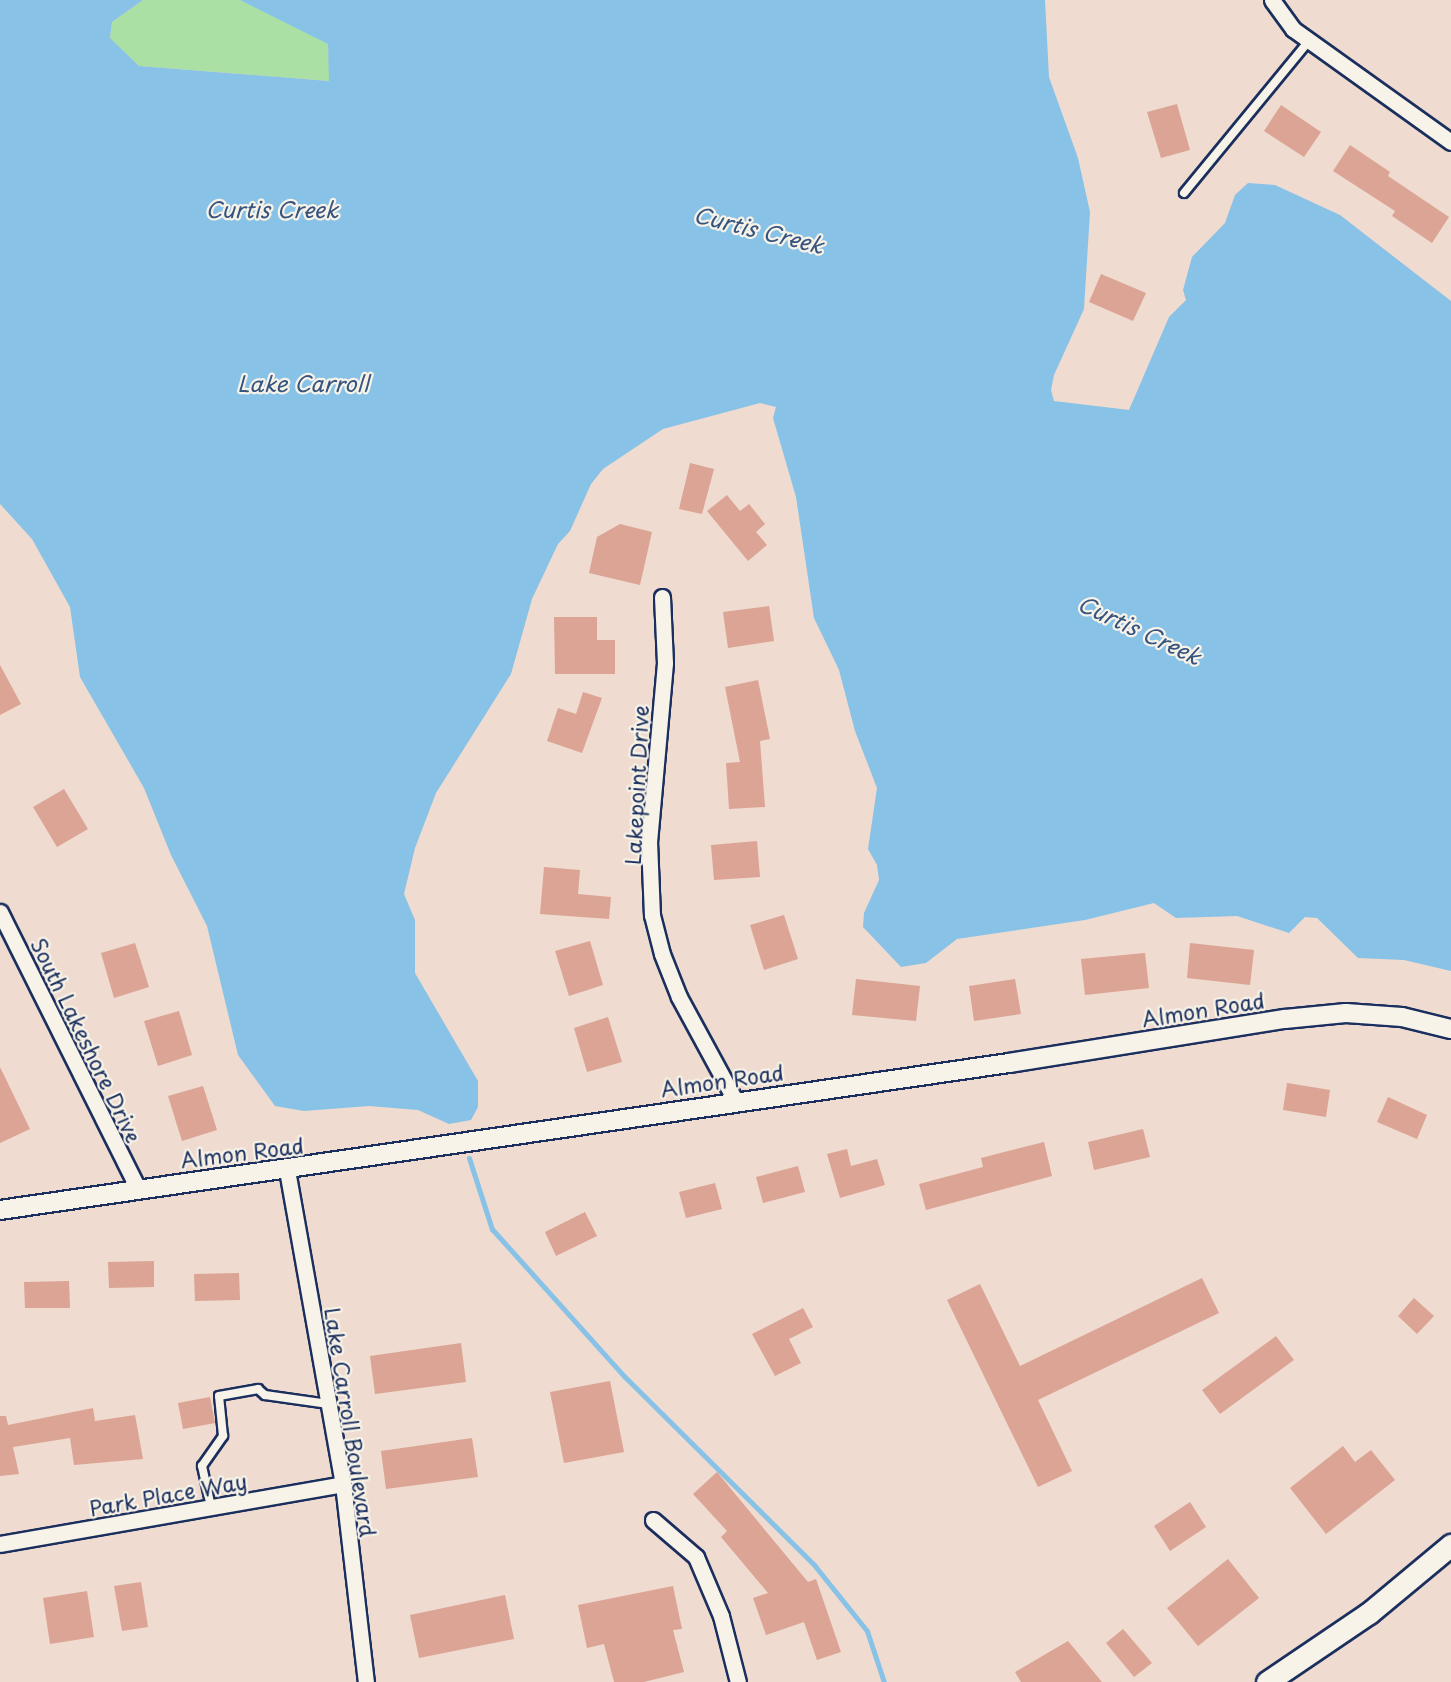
<!DOCTYPE html>
<style>
body{margin:0}
#map{position:relative;width:1451px;height:1682px;overflow:hidden;background:#efdbcf;font-family:"Playpen Sans",sans-serif}
div>[style]{position:absolute}
.green>*{inset:0;background:#aae0a4}
.water>*{inset:0;background:#88c2e7}
.stream>*{height:5px;margin:-2.5px;padding:0 2.5px;transform-origin:2.5px;border-radius:2.5px;background:#88c2e7}
.building>*{inset:0;background:#dba495}
.roads{filter:drop-shadow(2px 0 #1b2f5e) drop-shadow(-2px 0 #1b2f5e) drop-shadow(0 2px #1b2f5e) drop-shadow(0 -2px #1b2f5e)}
.service>*{height:8px;margin:-4px;padding:0 4px;transform-origin:4px;border-radius:4px;background:#f7f3e8}
.minor>*{height:15px;margin:-7.5px;padding:0 7.5px;transform-origin:7.5px;border-radius:7.5px;background:#f7f3e8}
.tertiary>*{height:18px;margin:-9px;padding:0 9px;transform-origin:9px;border-radius:9px;background:#f7f3e8}
.secondary>*{height:21px;margin:-10.5px;padding:0 10.5px;transform-origin:10.5px;border-radius:10.5px;background:#f7f3e8}
span{translate:-50% -50%;white-space:nowrap;text-align:center;line-height:1.15;-webkit-text-stroke:4.5px #f7f3e8;paint-order:stroke}
.street-label{font-size:21px;color:#1b2f5e}
.water-label{font-size:22px;color:#365480;font-style:italic}
</style>
<div id="map">
<div class="green">
<div style="clip-path:polygon(143px 0,240px 0,252px 3px,328px 44px,330px 81px,139px 66px,110px 39px,112px 22px)"></div>
</div>
<div class="water">
<div style="clip-path:polygon(0 0,143px 0,112px 22px,110px 38px,139px 66px,329px 81px,328px 44px,240px 0,1045px 0,1049px 77px,1078px 158px,1090px 212px,1084px 309px,1054px 375px,1051px 390px,1054px 401px,1129px 410px,1169px 317px,1186px 300px,1183px 290px,1192px 257px,1225px 223px,1235px 195px,1248px 183px,1275px 185px,1340px 215px,1451px 301px,1451px 971px,1404px 960px,1358px 958px,1317px 918px,1305px 917px,1289px 933px,1237px 916px,1176px 918px,1154px 903px,1085px 920px,957px 939px,926px 963px,901px 967px,863px 927px,864px 913px,879px 880px,877px 865px,868px 849px,877px 788px,855px 731px,839px 670px,814px 618px,796px 497px,773px 418px,776px 407px,760px 403px,663px 429px,603px 469px,591px 484px,570px 531px,558px 544px,532px 599px,511px 674px,436px 793px,415px 848px,404px 894px,415px 920px,415px 973px,478px 1081px,478px 1107px,471px 1120px,449px 1124px,418px 1110px,369px 1106px,304px 1111px,275px 1106px,238px 1055px,207px 926px,171px 855px,144px 788px,80px 677px,70px 607px,32px 539px,0 504px)"></div>
</div>
<div class="stream">
<div style="left:469px;top:1158px;width:75px;rotate:72.1deg"></div>
<div style="left:492px;top:1229px;width:198px;rotate:48.1deg"></div>
<div style="left:624px;top:1376px;width:269px;rotate:44.8deg"></div>
<div style="left:815px;top:1566px;width:83px;rotate:51.3deg"></div>
<div style="left:867px;top:1631px;width:54px;rotate:71.6deg"></div>
</div>
<div class="building">
<div style="clip-path:polygon(1177px 104px,1190px 150px,1161px 158px,1147px 112px)"></div>
<div style="clip-path:polygon(1281px 105px,1321px 132px,1304px 157px,1264px 131px)"></div>
<div style="clip-path:polygon(1350px 145px,1390px 172px,1388px 176px,1449px 217px,1432px 243px,1392px 216px,1395px 211px,1333px 171px)"></div>
<div style="clip-path:polygon(1101px 274px,1146px 293px,1133px 321px,1089px 302px)"></div>
<div style="clip-path:polygon(690px 463px,714px 469px,702px 514px,679px 509px)"></div>
<div style="clip-path:polygon(727px 495px,740px 511px,749px 504px,765px 524px,756px 532px,767px 545px,748px 561px,707px 511px)"></div>
<div style="clip-path:polygon(620px 524px,652px 532px,640px 585px,589px 573px,597px 537px)"></div>
<div style="clip-path:polygon(769px 606px,774px 641px,728px 648px,723px 612px)"></div>
<div style="clip-path:polygon(554px 617px,597px 617px,597px 640px,615px 640px,615px 674px,555px 674px)"></div>
<div style="clip-path:polygon(0 665px,21px 704px,0 715px)"></div>
<div style="clip-path:polygon(758px 680px,770px 739px,760px 741px,765px 807px,729px 809px,726px 763px,740px 762px,725px 687px)"></div>
<div style="clip-path:polygon(583px 692px,602px 698px,582px 753px,547px 741px,558px 708px,576px 714px)"></div>
<div style="clip-path:polygon(64px 789px,88px 829px,57px 847px,33px 807px)"></div>
<div style="clip-path:polygon(757px 841px,760px 877px,714px 880px,711px 845px)"></div>
<div style="clip-path:polygon(544px 867px,580px 870px,578px 894px,611px 897px,609px 919px,540px 914px)"></div>
<div style="clip-path:polygon(784px 915px,798px 959px,764px 970px,750px 925px)"></div>
<div style="clip-path:polygon(590px 941px,603px 985px,569px 996px,555px 951px)"></div>
<div style="clip-path:polygon(135px 943px,149px 987px,114px 998px,101px 953px)"></div>
<div style="clip-path:polygon(1190px 943px,1254px 950px,1250px 985px,1187px 978px)"></div>
<div style="clip-path:polygon(1145px 953px,1149px 988px,1085px 995px,1081px 959px)"></div>
<div style="clip-path:polygon(856px 979px,920px 986px,916px 1021px,852px 1015px)"></div>
<div style="clip-path:polygon(1015px 979px,1021px 1014px,974px 1021px,969px 986px)"></div>
<div style="clip-path:polygon(179px 1011px,192px 1055px,158px 1066px,144px 1021px)"></div>
<div style="clip-path:polygon(608px 1017px,622px 1062px,587px 1072px,574px 1028px)"></div>
<div style="clip-path:polygon(0 1067px,30px 1129px,0 1143px)"></div>
<div style="clip-path:polygon(1287px 1083px,1330px 1090px,1326px 1117px,1283px 1110px)"></div>
<div style="clip-path:polygon(203px 1086px,217px 1130px,182px 1141px,168px 1096px)"></div>
<div style="clip-path:polygon(1388px 1097px,1427px 1115px,1417px 1139px,1377px 1122px)"></div>
<div style="clip-path:polygon(1143px 1129px,1150px 1157px,1094px 1170px,1088px 1142px)"></div>
<div style="clip-path:polygon(1044px 1142px,1052px 1176px,926px 1210px,919px 1184px,983px 1167px,981px 1158px)"></div>
<div style="clip-path:polygon(847px 1149px,851px 1166px,877px 1159px,885px 1185px,840px 1198px,827px 1154px)"></div>
<div style="clip-path:polygon(798px 1166px,805px 1192px,763px 1203px,756px 1177px)"></div>
<div style="clip-path:polygon(715px 1183px,722px 1209px,686px 1218px,679px 1192px)"></div>
<div style="clip-path:polygon(585px 1212px,597px 1236px,556px 1256px,545px 1232px)"></div>
<div style="clip-path:polygon(154px 1261px,154px 1287px,109px 1288px,108px 1262px)"></div>
<div style="clip-path:polygon(239px 1273px,240px 1300px,195px 1301px,194px 1274px)"></div>
<div style="clip-path:polygon(1202px 1278px,1219px 1313px,1038px 1400px,1072px 1471px,1038px 1487px,947px 1300px,980px 1284px,1020px 1366px)"></div>
<div style="clip-path:polygon(69px 1281px,70px 1308px,25px 1308px,24px 1282px)"></div>
<div style="clip-path:polygon(1414px 1298px,1434px 1316px,1417px 1334px,1398px 1316px)"></div>
<div style="clip-path:polygon(803px 1308px,813px 1327px,789px 1339px,801px 1363px,775px 1376px,752px 1334px)"></div>
<div style="clip-path:polygon(1276px 1336px,1294px 1360px,1220px 1414px,1202px 1390px)"></div>
<div style="clip-path:polygon(461px 1343px,466px 1382px,375px 1394px,370px 1356px)"></div>
<div style="clip-path:polygon(610px 1381px,624px 1452px,564px 1463px,550px 1392px)"></div>
<div style="clip-path:polygon(210px 1397px,215px 1423px,183px 1429px,178px 1403px)"></div>
<div style="clip-path:polygon(93px 1408px,95px 1421px,135px 1415px,143px 1459px,74px 1465px,70px 1438px,13px 1447px,19px 1474px,0 1476px,0 1416px,6px 1416px,8px 1425px)"></div>
<div style="clip-path:polygon(472px 1438px,478px 1477px,386px 1489px,381px 1451px)"></div>
<div style="clip-path:polygon(1343px 1446px,1355px 1462px,1371px 1450px,1395px 1480px,1326px 1534px,1290px 1488px)"></div>
<div style="clip-path:polygon(717px 1472px,808px 1582px,816px 1579px,841px 1652px,817px 1660px,804px 1622px,766px 1635px,753px 1598px,768px 1593px,721px 1537px,727px 1531px,693px 1494px)"></div>
<div style="clip-path:polygon(1190px 1502px,1206px 1527px,1170px 1551px,1154px 1526px)"></div>
<div style="clip-path:polygon(1228px 1559px,1259px 1598px,1198px 1646px,1167px 1608px)"></div>
<div style="clip-path:polygon(141px 1582px,148px 1627px,122px 1631px,114px 1586px)"></div>
<div style="clip-path:polygon(673px 1586px,682px 1629px,673px 1630px,684px 1672px,644px 1682px,614px 1682px,604px 1644px,587px 1648px,578px 1605px)"></div>
<div style="clip-path:polygon(87px 1591px,94px 1637px,50px 1644px,43px 1598px)"></div>
<div style="clip-path:polygon(505px 1595px,514px 1639px,419px 1658px,410px 1615px)"></div>
<div style="clip-path:polygon(1123px 1629px,1152px 1663px,1134px 1677px,1106px 1643px)"></div>
<div style="clip-path:polygon(1068px 1641px,1102px 1682px,1021px 1682px,1015px 1672px)"></div>
</div>
<div class="roads">
<div class="service">
<div style="left:1184px;top:193px;width:197px;rotate:-50.6deg"></div>
<div style="left:211px;top:1507px;width:42px;rotate:-102.4deg"></div>
<div style="left:202px;top:1466px;width:37px;rotate:-55deg"></div>
<div style="left:223px;top:1436px;width:40px;rotate:-95.7deg"></div>
<div style="left:219px;top:1396px;width:40px;rotate:-10deg"></div>
<div style="left:258px;top:1389px;width:9px;rotate:41deg"></div>
<div style="left:265px;top:1395px;width:64px;rotate:8.1deg"></div>
</div>
<div class="minor">
<div style="left:1272px;top:0;width:36px;rotate:54deg"></div>
<div style="left:1293px;top:29px;width:194px;rotate:35.6deg"></div>
<div style="left:662px;top:597px;width:66px;rotate:87.4deg"></div>
<div style="left:665px;top:663px;width:179px;rotate:95.1deg"></div>
<div style="left:649px;top:841px;width:74px;rotate:87.7deg"></div>
<div style="left:652px;top:915px;width:40px;rotate:75.6deg"></div>
<div style="left:662px;top:954px;width:46px;rotate:68.4deg"></div>
<div style="left:679px;top:997px;width:117px;rotate:61.5deg"></div>
<div style="left:0;top:912px;width:307px;rotate:63.5deg"></div>
<div style="left:287px;top:1170px;width:319px;rotate:79.9deg"></div>
<div style="left:343px;top:1484px;width:199px;rotate:83.4deg"></div>
<div style="left:653px;top:1520px;width:57px;rotate:40.7deg"></div>
<div style="left:696px;top:1557px;width:64px;rotate:67deg"></div>
<div style="left:721px;top:1616px;width:68px;rotate:75.6deg"></div>
<div style="left:0;top:1544px;width:348px;rotate:-9.9deg"></div>
</div>
<div class="tertiary">
<div style="left:0;top:1210px;width:1020px;rotate:-8.29deg"></div>
<div style="left:1009px;top:1063px;width:279px;rotate:-9.1deg"></div>
<div style="left:1285px;top:1019px;width:61px;rotate:-5.6deg"></div>
<div style="left:1346px;top:1013px;width:56px;rotate:4.1deg"></div>
<div style="left:1402px;top:1017px;width:50px;rotate:13.8deg"></div>
</div>
<div class="secondary">
<div style="left:1267px;top:1682px;width:123px;rotate:-34.1deg"></div>
<div style="left:1369px;top:1613px;width:107px;rotate:-39.7deg"></div>
</div>
</div>
<div class="street-label">
<span style="left:636px;top:785px;rotate:-87deg">Lakepoint Drive</span>
<span style="left:1203px;top:1009px;rotate:-9deg">Almon Road</span>
<span style="left:87px;top:1040px;rotate:64deg">South Lakeshore Drive</span>
<span style="left:722px;top:1080px;rotate:-8deg">Almon Road</span>
<span style="left:242px;top:1152px;rotate:-7deg">Almon Road</span>
<span style="left:351px;top:1422px;rotate:81deg">Lake Carroll Boulevard</span>
<span style="left:168px;top:1494px;rotate:-10deg">Park Place Way</span>
</div>
<div class="water-label">
<span style="left:272px;top:209px">Curtis Creek</span>
<span style="left:759px;top:229px;rotate:14deg">Curtis Creek</span>
<span style="left:303px;top:383px">Lake Carroll</span>
<span style="left:1140px;top:629px;rotate:25deg">Curtis Creek</span>
</div>
</div>
